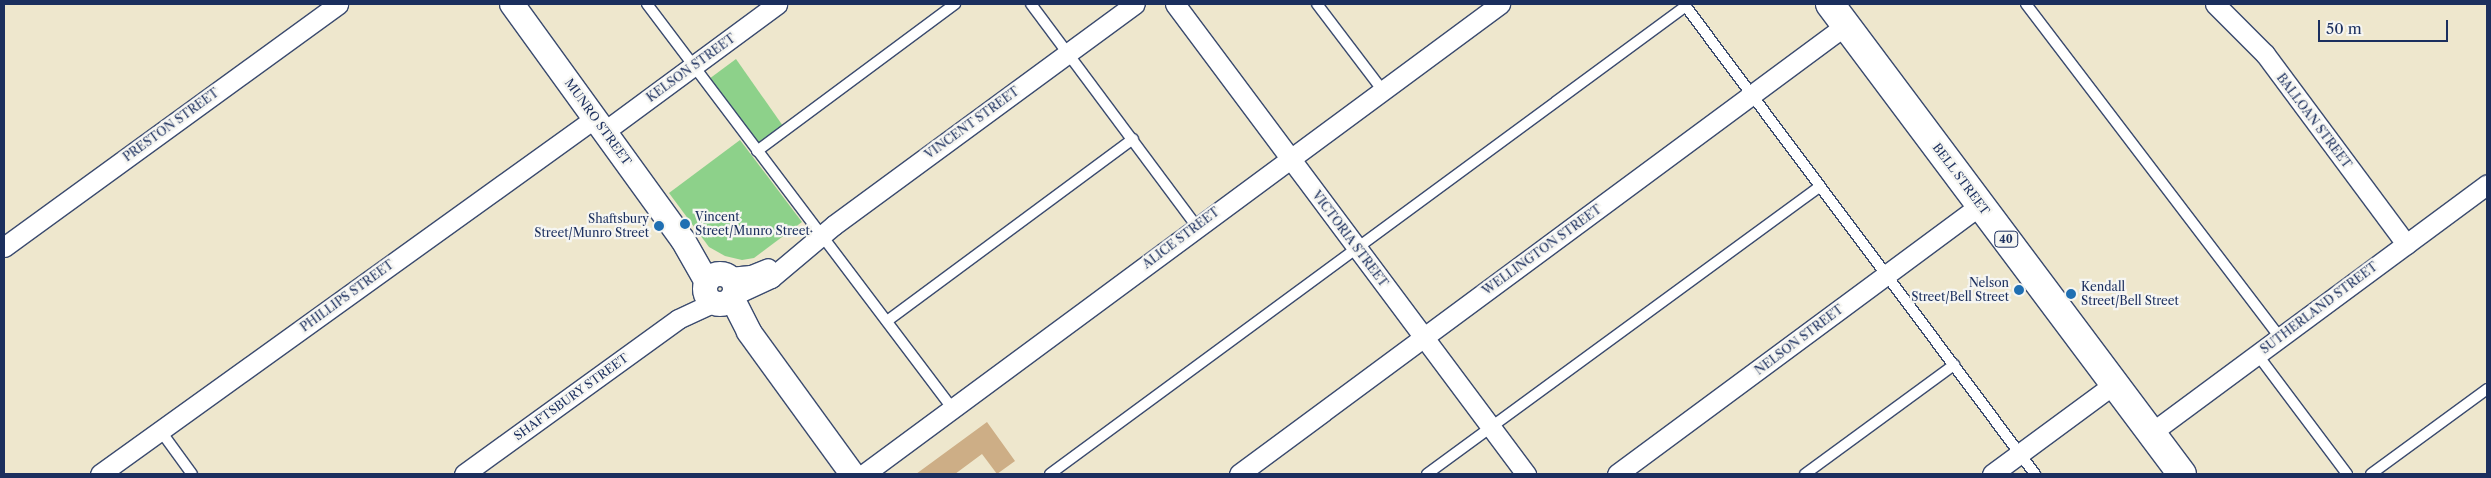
<!DOCTYPE html>
<style>
body{margin:0}
#map{position:relative;width:2491px;height:478px;overflow:hidden;background:#eee7cd;font-family:"Libre Caslon Text",serif}
div>[style]{position:absolute}
.green>*{inset:0;background:#8dd18a}
.building>*{inset:0;background:#cdae86}
.roads{filter:drop-shadow(1px 0 #3b4b6f) drop-shadow(-1px 0 #3b4b6f) drop-shadow(0 1px #3b4b6f) drop-shadow(0 -1px #3b4b6f)}
.service>*{height:10px;margin:-5px;padding:0 5px;transform-origin:5px;border-radius:5px;background:#fff}
.minor>*{height:19px;margin:-9.5px;padding:0 9.5px;transform-origin:9.5px;border-radius:9.5px;background:#fff}
.tertiary>*{height:24px;margin:-12px;padding:0 12px;transform-origin:12px;border-radius:12px;background:#fff}
.tertiary>.ring{margin:-12px;padding:0;box-sizing:content-box;background:none;border:24px solid #fff;border-radius:50%}
.trunk>*{height:28px;margin:-14px;padding:0 14px;transform-origin:14px;border-radius:14px;background:#fff}
.dots>*{width:14px;height:14px;translate:-50% -50%;box-sizing:border-box;border:2px solid #f6f6f2;border-radius:50%}
span{translate:-50% -50%;white-space:nowrap;text-align:center;line-height:1.15;-webkit-text-stroke:4.5px #f6f6f2;paint-order:stroke}
.shield-label span{padding:1px 4px;background:#f6f6f2;border:1px solid;border-radius:4px;-webkit-text-stroke-width:0}
.shield-label{font-size:11px;color:#1b2f5e;font-weight:700}
.street-label{font-size:12px;color:#1b2f5e}
.poi-label{font-size:12px;color:#1b2f5e}
.left{translate:0 -50%;text-align:left}
.right{translate:-100% -50%;text-align:right}
.frame{position:absolute;inset:0;border:5px solid #1b2f5e;pointer-events:none}
.scale{position:absolute;left:2318px;top:20px;width:130px;height:22px;box-sizing:border-box;border:2px solid #1b2f5e;border-top:0;padding-left:6px;font-size:15px;line-height:18px;white-space:nowrap;color:#1b2f5e;-webkit-text-stroke:4px #f6f6f2;paint-order:stroke}
</style>
<div id="map">
<div class="green">
<div style="clip-path:polygon(736px 59px,783px 126px,760px 143px,755px 143px,709px 79px)"></div>
<div style="clip-path:polygon(740px 140px,802px 222px,754px 258px,742px 260px,725px 256px,709px 247px,669px 193px)"></div>
</div>
<div class="building">
<div style="clip-path:polygon(987px 422px,1015px 461px,997px 474px,982px 454px,955px 474px,916px 474px)"></div>
</div>
<div class="roads">
<div class="service">
<div style="left:647px;top:4px;width:506px;rotate:52.95deg"></div>
<div style="left:1031px;top:4px;width:278px;rotate:53.3deg"></div>
<div style="left:1317px;top:4px;width:109px;rotate:52.8deg"></div>
<div style="left:1684px;top:4px;width:587px;rotate:53.25deg"></div>
<div style="left:2026px;top:4px;width:420px;rotate:52.7deg"></div>
<div style="left:757px;top:151px;width:247px;rotate:-36.6deg"></div>
<div style="left:887px;top:321px;width:306px;rotate:-36.5deg"></div>
<div style="left:2257px;top:354px;width:150px;rotate:53.1deg"></div>
<div style="left:160px;top:430px;width:54px;rotate:54deg"></div>
<div style="left:1050px;top:474px;width:790px;rotate:-36.35deg"></div>
<div style="left:1427px;top:474px;width:487px;rotate:-36.2deg"></div>
<div style="left:1805px;top:474px;width:185px;rotate:-36.2deg"></div>
<div style="left:2371px;top:474px;width:144px;rotate:-36.2deg"></div>
</div>
<div class="minor">
<div style="left:1175px;top:4px;width:587px;rotate:53.25deg"></div>
<div style="left:2215px;top:4px;width:71px;rotate:45deg"></div>
<div style="left:2265px;top:54px;width:237px;rotate:53.4deg"></div>
<div style="left:605px;top:131px;width:214px;rotate:-36.4deg"></div>
<div style="left:4px;top:247px;width:413px;rotate:-36deg"></div>
<div style="left:729px;top:277px;width:22px;rotate:-5deg"></div>
<div style="left:751px;top:275px;width:18px;rotate:-22deg"></div>
<div style="left:734px;top:295px;width:41px;rotate:-24.7deg"></div>
<div style="left:771px;top:278px;width:82px;rotate:-40.1deg"></div>
<div style="left:834px;top:225px;width:373px;rotate:-36.3deg"></div>
<div style="left:2151px;top:433px;width:418px;rotate:-36.5deg"></div>
<div style="left:100px;top:474px;width:610px;rotate:-35.72deg"></div>
<div style="left:464px;top:474px;width:264px;rotate:-35.9deg"></div>
<div style="left:678px;top:319px;width:40px;rotate:-25deg"></div>
<div style="left:864px;top:474px;width:791px;rotate:-36.46deg"></div>
<div style="left:1239px;top:474px;width:755px;rotate:-36.49deg"></div>
<div style="left:1617px;top:474px;width:452px;rotate:-36.5deg"></div>
<div style="left:1992px;top:474px;width:152px;rotate:-36.4deg"></div>
</div>
<div class="tertiary">
<div style="left:512px;top:4px;width:291px;rotate:54.1deg"></div>
<div style="left:683px;top:240px;width:48px;rotate:60.3deg"></div>
<div class="ring" style="left:705px;top:274px;width:6px;height:6px"></div>
<div style="left:732px;top:298px;width:38px;rotate:63deg"></div>
<div style="left:749px;top:332px;width:175px;rotate:54deg"></div>
</div>
<div class="trunk">
<div style="left:1830px;top:4px;width:587px;rotate:53.17deg"></div>
</div>
</div>
<div class="dots">
<div style="left:685px;top:224px;background:#1f6fb2"></div>
<div style="left:659px;top:226px;background:#1f6fb2"></div>
<div style="left:2019px;top:290px;background:#1f6fb2"></div>
<div style="left:2071px;top:294px;background:#1f6fb2"></div>
</div>
<div class="shield-label">
<span style="left:2006px;top:239px">40</span>
</div>
<div class="street-label">
<span style="left:691px;top:68px;rotate:-36deg">KELSON STREET</span>
<span style="left:2314px;top:121px;rotate:53deg">BALLOAN STREET</span>
<span style="left:598px;top:122px;rotate:54deg">MUNRO STREET</span>
<span style="left:972px;top:123px;rotate:-36deg">VINCENT STREET</span>
<span style="left:171px;top:125px;rotate:-36deg">PRESTON STREET</span>
<span style="left:1961px;top:179px;rotate:53deg">BELL STREET</span>
<span style="left:1181px;top:238px;rotate:-37deg">ALICE STREET</span>
<span style="left:1350px;top:239px;rotate:53deg">VICTORIA STREET</span>
<span style="left:1542px;top:250px;rotate:-36deg">WELLINGTON STREET</span>
<span style="left:347px;top:296px;rotate:-36deg">PHILLIPS STREET</span>
<span style="left:2319px;top:308px;rotate:-37deg">SUTHERLAND STREET</span>
<span style="left:1799px;top:340px;rotate:-37deg">NELSON STREET</span>
<span style="left:571px;top:397px;rotate:-36deg">SHAFTSBURY STREET</span>
</div>
<div class="poi-label">
<span class="left" style="left:695px;top:224px">Vincent<br>Street/Munro Street</span>
<span class="right" style="left:649px;top:226px">Shaftsbury<br>Street/Munro Street</span>
<span class="right" style="left:2009px;top:290px">Nelson<br>Street/Bell Street</span>
<span class="left" style="left:2081px;top:294px">Kendall<br>Street/Bell Street</span>
</div>
<div class="frame"></div>
<div class="scale">50 m</div>
</div>
